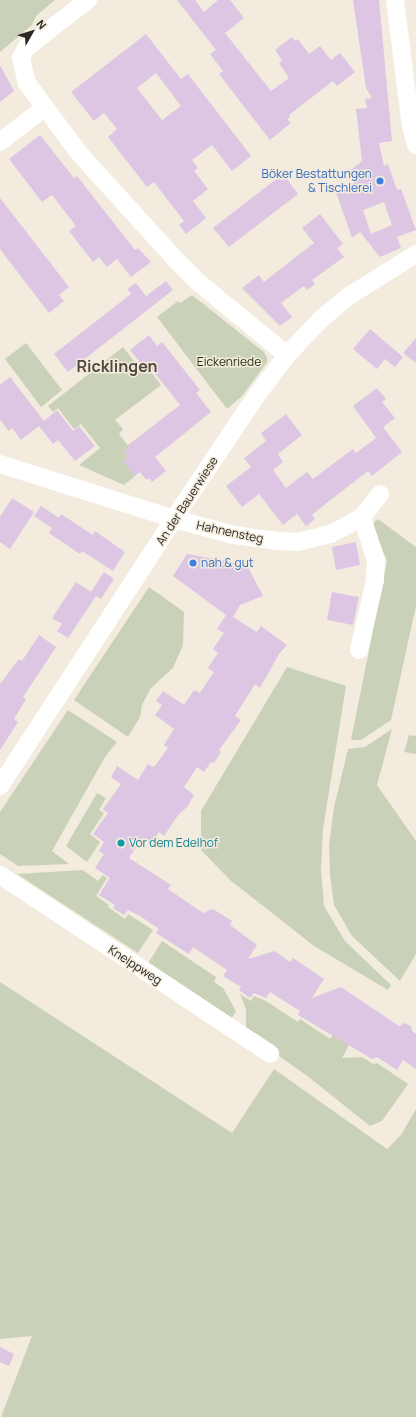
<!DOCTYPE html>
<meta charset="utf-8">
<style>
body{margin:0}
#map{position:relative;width:416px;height:1417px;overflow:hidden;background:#f3ebdd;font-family:Manrope,sans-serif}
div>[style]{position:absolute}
.green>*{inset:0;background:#c9d2b8}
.building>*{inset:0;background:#dcc6e4}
.minor>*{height:18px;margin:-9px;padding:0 9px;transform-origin:9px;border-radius:9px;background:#fff}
.dots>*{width:11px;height:11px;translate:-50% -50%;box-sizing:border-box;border:2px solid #f3ebdd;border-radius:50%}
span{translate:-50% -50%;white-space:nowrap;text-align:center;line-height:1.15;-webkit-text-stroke:3px #f3ebdd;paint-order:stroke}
.shop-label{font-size:12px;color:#366cbe}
.right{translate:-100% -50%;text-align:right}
.left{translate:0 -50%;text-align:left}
.park-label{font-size:12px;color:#252e05}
.street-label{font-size:12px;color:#2c2924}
.culture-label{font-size:12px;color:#0d838f}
.district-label{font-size:16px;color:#50493d;font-weight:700}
.north{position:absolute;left:12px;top:12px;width:40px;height:40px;-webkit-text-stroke:3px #f3ebdd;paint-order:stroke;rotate:51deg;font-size:11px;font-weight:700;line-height:16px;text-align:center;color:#2c2924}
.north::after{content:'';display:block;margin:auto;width:14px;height:18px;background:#2c2924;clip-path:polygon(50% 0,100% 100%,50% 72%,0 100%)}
</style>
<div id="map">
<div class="green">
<div style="clip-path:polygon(0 0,55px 0,36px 16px,32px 25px,0 52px)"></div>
<div style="clip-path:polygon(192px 295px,264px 352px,267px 358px,267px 362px,242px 396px,227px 409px,157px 317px,178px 301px,180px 303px)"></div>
<div style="clip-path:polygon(26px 343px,62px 390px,41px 407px,5px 359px)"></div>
<div style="clip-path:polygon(123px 347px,142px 371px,147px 367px,161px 385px,115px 420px,123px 429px,119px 434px,129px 447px,124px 451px,128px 457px,124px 461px,135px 476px,124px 485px,79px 465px,100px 448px,81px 424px,74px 429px,58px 408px,53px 412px,48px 406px)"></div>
<div style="clip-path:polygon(378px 519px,416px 547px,416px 606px,391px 720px,361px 740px,351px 740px,387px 561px,372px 524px)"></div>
<div style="clip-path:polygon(149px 587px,184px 612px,183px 645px,173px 668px,151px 688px,142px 705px,140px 717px,128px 737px,74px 700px)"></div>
<div style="clip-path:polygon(287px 667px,346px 686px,323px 829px,321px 869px,324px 906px,345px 941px,391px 985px,388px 990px,314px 946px,230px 880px,201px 850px,201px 811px)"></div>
<div style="clip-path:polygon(68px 710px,117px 742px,105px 757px,52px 851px,69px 864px,18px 866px,0 854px,0 812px)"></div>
<div style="clip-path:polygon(392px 729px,377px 785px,416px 841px,416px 954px,400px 981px,352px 936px,334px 905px,330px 875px,329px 845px,334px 807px,348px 749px,365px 747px)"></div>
<div style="clip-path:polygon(409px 735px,416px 736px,416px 754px,404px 752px)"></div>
<div style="clip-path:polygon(97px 793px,106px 798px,99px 810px,104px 813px,90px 834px,100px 842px,87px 862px,66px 846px)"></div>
<div style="clip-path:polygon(83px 870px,98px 881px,103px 875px,107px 878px,96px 896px,109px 905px,108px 907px,125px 919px,128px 914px,153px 930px,138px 953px,17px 874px)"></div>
<div style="clip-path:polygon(162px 941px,216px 977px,214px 982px,223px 988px,236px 1011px,230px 1021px,147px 965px)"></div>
<div style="clip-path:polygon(0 982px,232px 1133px,274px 1069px,387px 1149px,401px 1135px,416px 1109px,416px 1417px,1px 1417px,32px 1336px,0 1339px)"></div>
<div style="clip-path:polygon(240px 994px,251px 1001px,254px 996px,266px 1001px,298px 1022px,300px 1019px,330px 1039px,333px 1035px,349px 1045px,342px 1058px,362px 1057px,373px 1064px,377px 1063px,408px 1084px,382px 1121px,370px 1126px,306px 1075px,246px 1033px,246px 1009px)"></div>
</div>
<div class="building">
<div style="clip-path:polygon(177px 0,195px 0,204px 12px,218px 0,230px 0,244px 18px,225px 33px,271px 91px,289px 78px,279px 63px,282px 60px,275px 50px,292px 37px,295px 41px,298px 39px,309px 54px,320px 46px,331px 60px,340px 53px,355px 72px,337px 86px,333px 81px,289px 115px,290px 117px,287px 119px,291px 123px,270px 140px,219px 74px,223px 71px,210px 54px,216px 50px)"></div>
<div style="clip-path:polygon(evenodd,353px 0,379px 0,392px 141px,379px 143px,384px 166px,388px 164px,397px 190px,401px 189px,416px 230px,397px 237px,401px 248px,380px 257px,360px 232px,352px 238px,336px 192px,354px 186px,350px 171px,362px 161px,356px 109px,367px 108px,365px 99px,372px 98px,366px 88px,353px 0,384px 202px,392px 225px,371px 234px,363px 210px,384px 202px)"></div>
<div style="clip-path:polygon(evenodd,146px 34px,181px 79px,188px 74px,251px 156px,232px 171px,212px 145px,192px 160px,198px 168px,194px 171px,208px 189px,193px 201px,206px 218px,186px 234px,179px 225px,184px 221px,154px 182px,147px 187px,108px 137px,117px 129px,104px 113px,94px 121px,71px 92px,146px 34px,156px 73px,181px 106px,162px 120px,137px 88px,156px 73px)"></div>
<div style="clip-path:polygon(0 65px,14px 91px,0 102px)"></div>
<div style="clip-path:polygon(40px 135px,74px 178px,77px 176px,135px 250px,138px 248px,151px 262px,131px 277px,117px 259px,107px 267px,99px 257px,93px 262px,69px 231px,76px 226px,52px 195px,42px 202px,9px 159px)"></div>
<div style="clip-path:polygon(283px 174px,298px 194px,229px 247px,213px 228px)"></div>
<div style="clip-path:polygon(0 198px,69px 287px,59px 295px,64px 301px,49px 313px,0 249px)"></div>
<div style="clip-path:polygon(320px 214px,343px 244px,337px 248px,344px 257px,312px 280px,315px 284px,307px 290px,304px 286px,281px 303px,292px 317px,280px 326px,242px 288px,259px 275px,264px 282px,314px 243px,302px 228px)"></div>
<div style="clip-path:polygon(166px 281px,173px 290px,68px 372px,54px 354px,131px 294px,127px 289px,136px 283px,146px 296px)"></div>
<div style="clip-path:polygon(370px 329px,403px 357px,395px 367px,385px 359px,377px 369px,353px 349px)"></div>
<div style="clip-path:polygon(149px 335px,157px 346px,162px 342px,200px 390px,196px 393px,211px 412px,155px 457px,166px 471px,152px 482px,149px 478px,146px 480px,140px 472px,135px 476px,123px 461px,128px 457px,124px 451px,129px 447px,128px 445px,180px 405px,146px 362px,142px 365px,130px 350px)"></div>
<div style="clip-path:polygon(416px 338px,416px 363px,403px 353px)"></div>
<div style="clip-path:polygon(10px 377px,44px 421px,57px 410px,73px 431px,79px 426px,95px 446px,75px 461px,58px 440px,53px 444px,39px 426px,21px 440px,12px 428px,9px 431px,0 420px,0 385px)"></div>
<div style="clip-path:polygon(377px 388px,386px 399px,382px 402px,395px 418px,383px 427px,402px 452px,372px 476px,368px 471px,324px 505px,312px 515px,315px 519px,306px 526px,297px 514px,283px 525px,259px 494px,242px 507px,226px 486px,251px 467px,244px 458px,266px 441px,261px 433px,286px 414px,302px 435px,278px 454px,283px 462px,273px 470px,286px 488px,307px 472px,313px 479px,353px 449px,356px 453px,376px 438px,353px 406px)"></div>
<div style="clip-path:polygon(12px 498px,34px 512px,10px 549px,0 542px,0 517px)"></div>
<div style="clip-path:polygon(41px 506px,59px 518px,61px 514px,93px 535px,95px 531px,125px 552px,113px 571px,82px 551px,80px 554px,49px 533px,52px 528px,34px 516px)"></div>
<div style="clip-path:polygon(356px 542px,360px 565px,336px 570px,332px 547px)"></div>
<div style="clip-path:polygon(187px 554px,247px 565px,263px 596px,240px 605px,233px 617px,257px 632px,261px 626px,287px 645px,279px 654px,260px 688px,255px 684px,235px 716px,241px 720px,219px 750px,221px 752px,214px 763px,211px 762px,204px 772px,197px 767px,184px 787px,194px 795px,188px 806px,178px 815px,164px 836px,159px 832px,151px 844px,142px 838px,129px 858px,171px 885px,168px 889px,203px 913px,213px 909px,232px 921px,230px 925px,257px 945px,248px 959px,275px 951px,290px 962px,293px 958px,324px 979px,312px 998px,341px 987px,399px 1026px,405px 1023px,411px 1026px,412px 1031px,416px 1034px,416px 1069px,403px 1060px,397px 1070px,377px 1057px,372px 1059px,298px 1015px,300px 1011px,270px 992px,266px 998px,254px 993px,250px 998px,239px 990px,241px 987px,223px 976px,227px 970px,193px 947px,189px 954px,156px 933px,159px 929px,140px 916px,128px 910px,124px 915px,113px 908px,115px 905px,99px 895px,110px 878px,95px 868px,104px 854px,99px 851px,104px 842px,93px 834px,108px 813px,103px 809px,121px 784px,111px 777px,117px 766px,138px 780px,148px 764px,154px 767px,168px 748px,164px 745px,174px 729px,155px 715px,162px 705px,156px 701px,163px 691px,184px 705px,194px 690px,200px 693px,214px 672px,208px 668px,218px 653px,213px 649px,224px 633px,217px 629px,226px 615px,173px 576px)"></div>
<div style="clip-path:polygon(104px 572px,114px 579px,101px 599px,96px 596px,68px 638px,57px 631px,62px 624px,52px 618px,76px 582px,91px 592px)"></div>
<div style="clip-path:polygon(332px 592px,359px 597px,353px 625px,327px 620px)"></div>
<div style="clip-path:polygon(39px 635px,56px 647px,23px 697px,26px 699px,14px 719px,18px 722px,0 750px,0 684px,19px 659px,22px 661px)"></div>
<div style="clip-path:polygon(0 1347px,14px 1354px,9px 1366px,0 1362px)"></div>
</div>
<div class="minor">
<div style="left:88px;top:0;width:78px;rotate:142.3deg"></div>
<div style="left:26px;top:48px;width:11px;rotate:117deg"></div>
<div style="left:21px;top:58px;width:26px;rotate:77deg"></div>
<div style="left:27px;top:83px;width:87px;rotate:53.4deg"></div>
<div style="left:79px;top:153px;width:143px;rotate:47.8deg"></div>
<div style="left:175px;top:259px;width:33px;rotate:45deg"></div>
<div style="left:198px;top:282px;width:115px;rotate:39.4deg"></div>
<div style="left:395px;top:0;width:127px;rotate:82.8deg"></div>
<div style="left:411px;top:126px;width:20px;rotate:75deg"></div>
<div style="left:0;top:142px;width:56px;rotate:-37.7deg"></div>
<div style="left:0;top:464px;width:182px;rotate:17.5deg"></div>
<div style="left:174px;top:519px;width:62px;rotate:14.9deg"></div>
<div style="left:234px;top:535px;width:44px;rotate:7.8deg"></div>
<div style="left:278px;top:541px;width:20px;rotate:3deg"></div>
<div style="left:298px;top:542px;width:34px;rotate:-14deg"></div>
<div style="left:331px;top:534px;width:35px;rotate:-29deg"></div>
<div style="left:362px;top:517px;width:29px;rotate:-52deg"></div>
<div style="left:359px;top:650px;width:72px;rotate:-77.1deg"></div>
<div style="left:375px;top:580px;width:19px;rotate:-87deg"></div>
<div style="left:376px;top:561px;width:46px;rotate:-107.7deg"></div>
<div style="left:0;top:786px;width:335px;rotate:-56.9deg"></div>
<div style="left:183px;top:505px;width:136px;rotate:-56.1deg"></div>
<div style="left:259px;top:392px;width:46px;rotate:-52.9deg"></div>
<div style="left:287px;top:355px;width:48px;rotate:-46.7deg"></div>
<div style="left:320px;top:320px;width:38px;rotate:-40deg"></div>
<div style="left:349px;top:296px;width:79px;rotate:-32.1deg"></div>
<div style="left:0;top:875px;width:324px;rotate:33.5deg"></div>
</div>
<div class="dots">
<div style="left:380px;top:181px;background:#3f7fe0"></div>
<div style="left:193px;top:563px;background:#3f7fe0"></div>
<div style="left:121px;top:843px;background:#0f9aa8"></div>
</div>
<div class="shop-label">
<span class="right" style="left:372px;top:181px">Böker Bestattungen<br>&amp; Tischlerei</span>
<span class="left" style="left:201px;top:563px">nah &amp; gut</span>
</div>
<div class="park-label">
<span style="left:229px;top:362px">Eickenriede</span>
</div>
<div class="street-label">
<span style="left:187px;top:501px;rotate:-57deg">An der Bauerwiese</span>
<span style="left:230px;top:532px;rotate:12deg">Hahnensteg</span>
<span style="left:135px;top:965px;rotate:33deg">Kneippweg</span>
</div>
<div class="culture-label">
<span class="left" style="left:129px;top:843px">Vor dem Edelhof</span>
</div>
<div class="district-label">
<span style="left:117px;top:366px">Ricklingen</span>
</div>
<div class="north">N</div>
</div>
